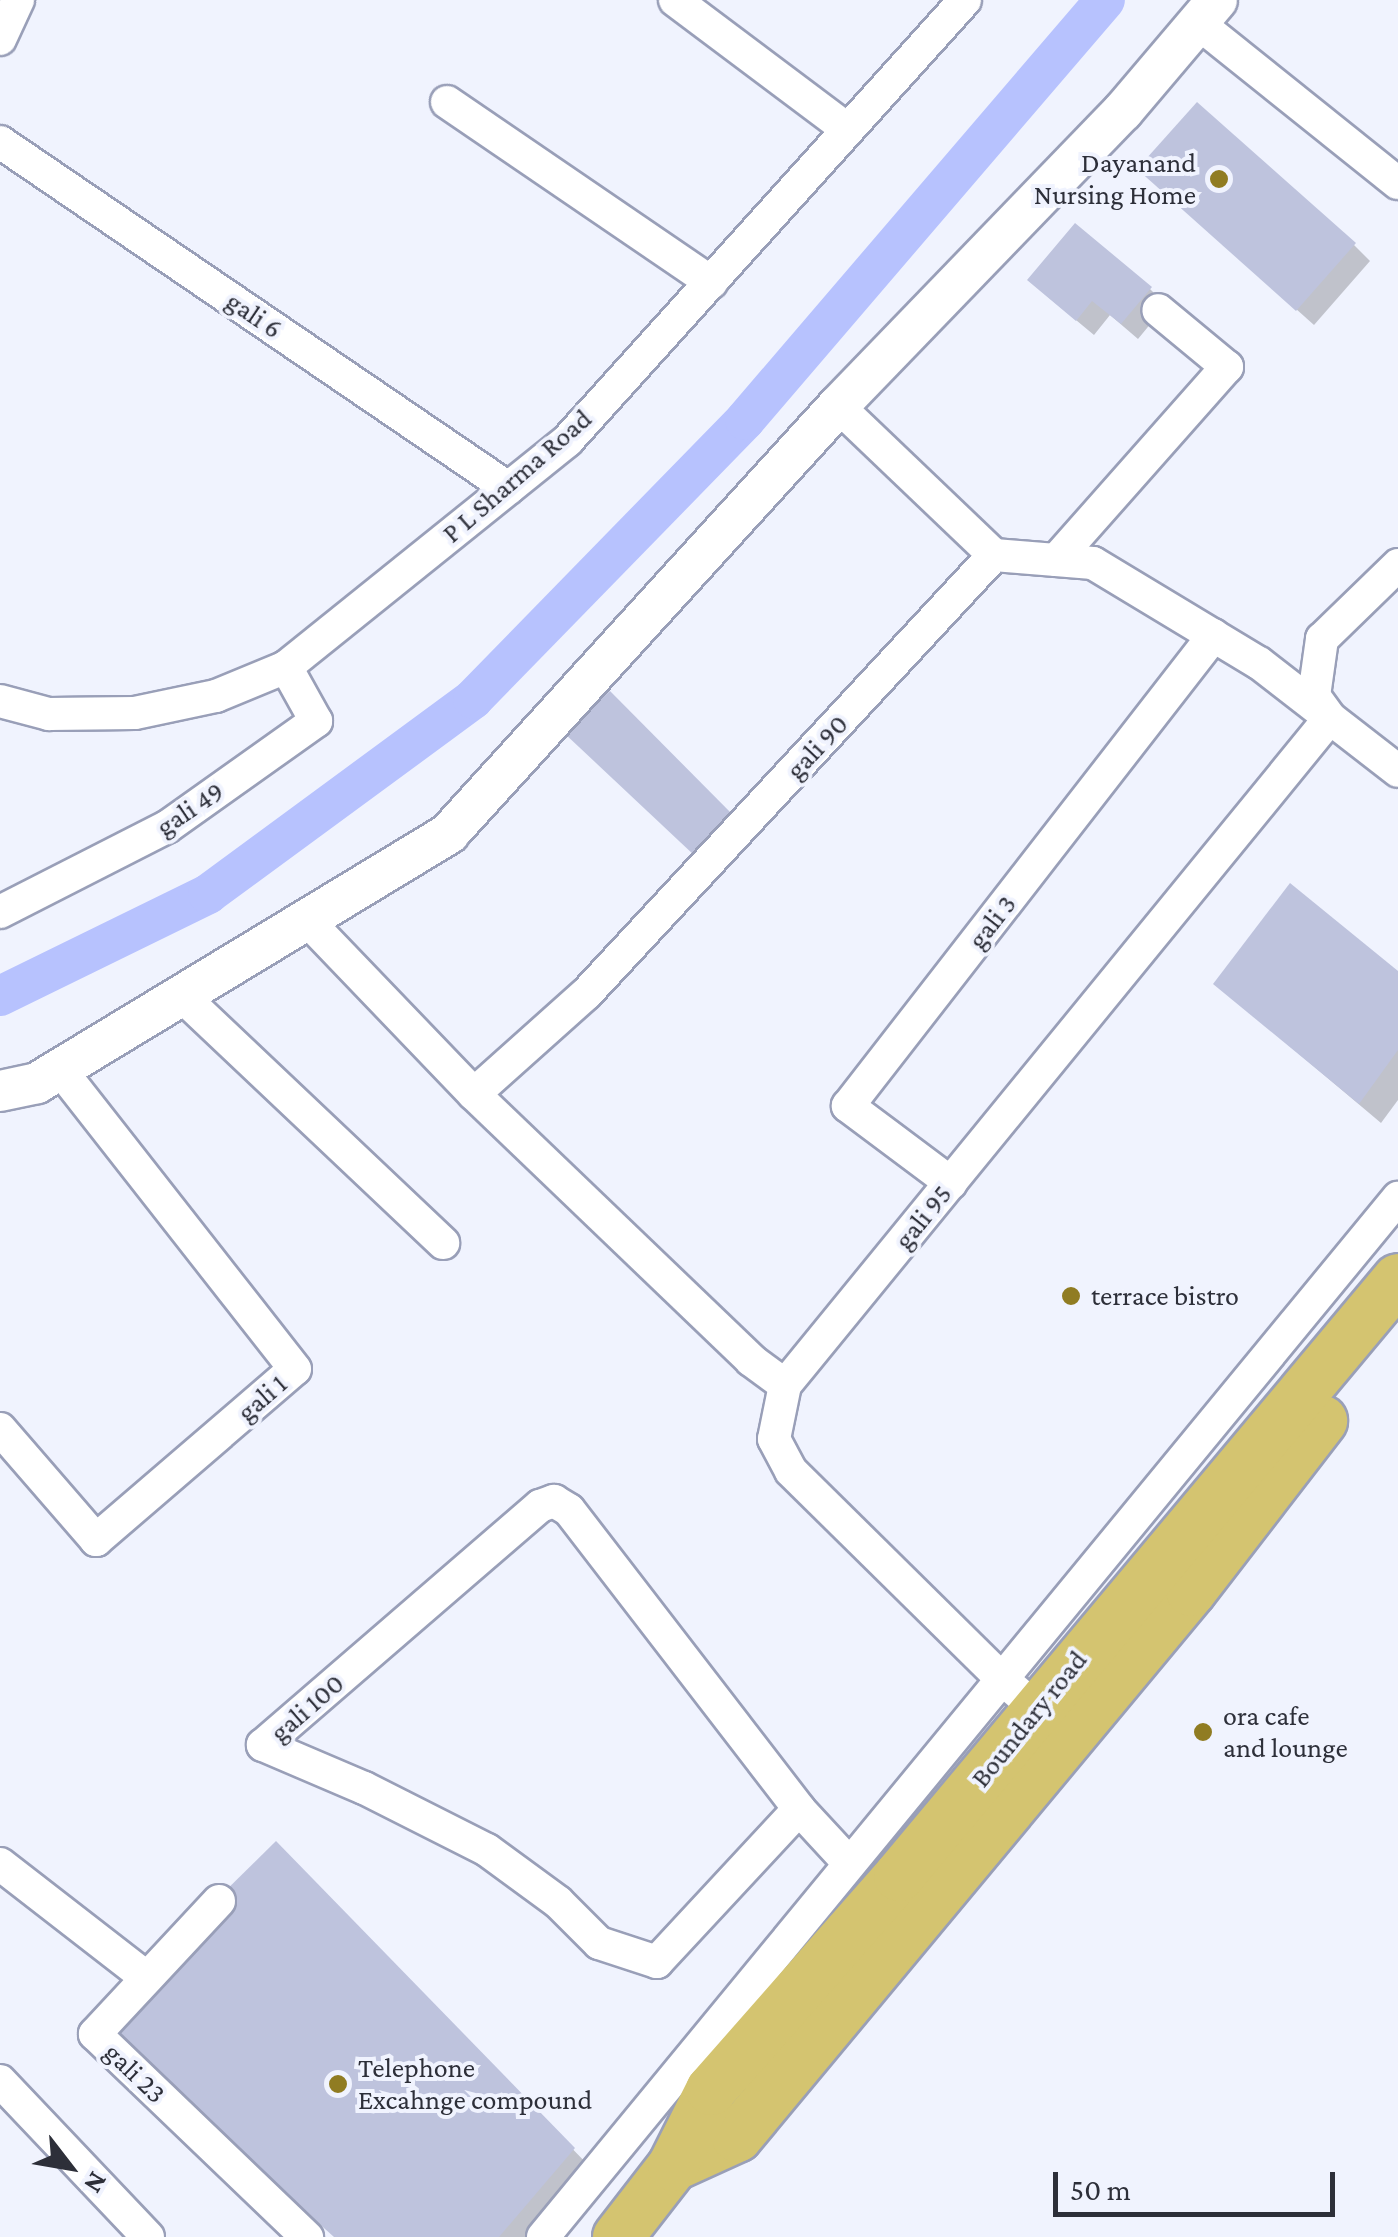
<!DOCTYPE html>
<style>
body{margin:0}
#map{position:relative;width:1398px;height:2237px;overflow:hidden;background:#f0f3fe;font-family:"Crimson Pro",serif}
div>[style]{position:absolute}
.shadow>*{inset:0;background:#0003}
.canal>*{height:40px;margin:-20px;padding:0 20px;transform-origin:20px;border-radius:20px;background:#b7c2fe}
.building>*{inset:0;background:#bec3dd}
.roads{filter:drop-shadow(2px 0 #999fb8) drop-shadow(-2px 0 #999fb8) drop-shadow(0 2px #999fb8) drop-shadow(0 -2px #999fb8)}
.minor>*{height:32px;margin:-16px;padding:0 16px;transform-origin:16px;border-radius:16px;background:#fff}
.tertiary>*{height:40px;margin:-20px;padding:0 20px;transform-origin:20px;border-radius:20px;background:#fff}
.primary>*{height:50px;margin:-25px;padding:0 25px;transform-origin:25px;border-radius:25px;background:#d4c470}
.dots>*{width:28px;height:28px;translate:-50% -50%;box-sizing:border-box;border:5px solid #f0f3fe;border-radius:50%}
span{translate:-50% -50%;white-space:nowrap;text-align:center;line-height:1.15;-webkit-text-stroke:8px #f0f3fe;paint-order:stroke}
.poi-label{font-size:28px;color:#2d2f39}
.right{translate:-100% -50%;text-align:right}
.left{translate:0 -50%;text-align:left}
.street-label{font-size:28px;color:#2d2f39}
.north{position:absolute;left:20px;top:2117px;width:100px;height:100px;-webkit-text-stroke:8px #f0f3fe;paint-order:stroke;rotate:121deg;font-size:28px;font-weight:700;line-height:40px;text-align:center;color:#2d2f39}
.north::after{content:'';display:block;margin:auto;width:35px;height:45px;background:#2d2f39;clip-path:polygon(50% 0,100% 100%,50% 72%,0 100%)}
.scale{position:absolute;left:1053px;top:2172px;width:282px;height:45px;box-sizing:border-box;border:5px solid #2d2f39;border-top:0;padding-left:12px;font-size:30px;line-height:35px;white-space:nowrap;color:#2d2f39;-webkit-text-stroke:8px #f0f3fe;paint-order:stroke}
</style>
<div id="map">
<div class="shadow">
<div style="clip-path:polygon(1157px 185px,1354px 245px,1370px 261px,1314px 325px)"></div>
<div style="clip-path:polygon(1150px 289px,1166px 305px,1138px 339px,1110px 315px,1094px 335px,1047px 296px)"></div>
<div style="clip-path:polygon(1398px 974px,1398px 1100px,1381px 1123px,1216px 984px)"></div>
<div style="clip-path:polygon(275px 1844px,594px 2171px,538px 2237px,335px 2237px)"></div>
</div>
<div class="canal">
<div style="left:0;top:996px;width:232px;rotate:-26.1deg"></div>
<div style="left:208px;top:894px;width:329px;rotate:-36.3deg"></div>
<div style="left:473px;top:699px;width:390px;rotate:-45.7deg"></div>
<div style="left:745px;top:420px;width:553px;rotate:-49.4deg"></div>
</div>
<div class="building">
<div style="clip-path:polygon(1197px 102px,1356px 243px,1296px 311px,1137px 169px)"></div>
<div style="clip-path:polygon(1075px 223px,1152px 287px,1121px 324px,1092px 301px,1076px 321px,1027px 280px)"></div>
<div style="clip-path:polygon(610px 691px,737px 819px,695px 856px,563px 732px)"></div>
<div style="clip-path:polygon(1290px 883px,1398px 971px,1398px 1050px,1359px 1104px,1213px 984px)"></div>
<div style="clip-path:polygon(276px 1841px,575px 2148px,499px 2237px,334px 2237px,93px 2021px)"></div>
</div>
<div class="roads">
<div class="minor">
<div style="left:675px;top:0;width:216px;rotate:36.9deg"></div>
<div style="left:1198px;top:23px;width:256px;rotate:38.7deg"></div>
<div style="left:0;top:39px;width:43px;rotate:-65.2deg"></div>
<div style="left:447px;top:102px;width:320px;rotate:34.3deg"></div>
<div style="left:0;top:142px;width:615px;rotate:34.26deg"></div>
<div style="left:838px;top:406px;width:216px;rotate:43.7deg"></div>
<div style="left:1056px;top:560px;width:258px;rotate:-48.5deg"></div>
<div style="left:1227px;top:367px;width:89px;rotate:-140.4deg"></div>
<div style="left:0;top:701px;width:51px;rotate:14.9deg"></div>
<div style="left:49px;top:714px;width:86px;rotate:-0.7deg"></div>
<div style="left:135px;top:713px;width:83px;rotate:-11.9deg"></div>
<div style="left:216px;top:696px;width:76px;rotate:-22.5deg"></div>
<div style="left:286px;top:667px;width:361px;rotate:-38.8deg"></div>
<div style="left:567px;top:441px;width:594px;rotate:-47.93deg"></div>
<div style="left:0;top:912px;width:187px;rotate:-27deg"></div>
<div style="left:167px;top:827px;width:183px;rotate:-35.4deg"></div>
<div style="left:316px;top:721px;width:62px;rotate:-119.1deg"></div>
<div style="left:307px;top:920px;width:241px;rotate:46.2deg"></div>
<div style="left:474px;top:1094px;width:150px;rotate:-41.8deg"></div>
<div style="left:586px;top:994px;width:599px;rotate:-47.1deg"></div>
<div style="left:994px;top:555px;width:99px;rotate:4.6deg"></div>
<div style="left:1093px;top:563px;width:194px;rotate:31.1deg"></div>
<div style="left:1259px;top:663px;width:176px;rotate:37.8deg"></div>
<div style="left:181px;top:995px;width:361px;rotate:43.4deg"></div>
<div style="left:474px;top:1094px;width:384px;rotate:43.8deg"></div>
<div style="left:751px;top:1360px;width:42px;rotate:36.3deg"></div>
<div style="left:785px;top:1385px;width:861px;rotate:-50.75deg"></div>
<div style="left:1330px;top:718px;width:27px;rotate:-126deg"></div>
<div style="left:1314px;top:696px;width:58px;rotate:-82deg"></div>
<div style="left:1322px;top:639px;width:106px;rotate:-44.2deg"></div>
<div style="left:951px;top:1183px;width:129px;rotate:-143.2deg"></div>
<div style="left:848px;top:1106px;width:596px;rotate:-52.15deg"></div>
<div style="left:785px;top:1385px;width:55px;rotate:101.5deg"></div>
<div style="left:774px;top:1439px;width:36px;rotate:62deg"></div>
<div style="left:791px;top:1471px;width:295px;rotate:44.6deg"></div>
<div style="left:1001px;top:1678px;width:69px;rotate:40.9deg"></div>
<div style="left:0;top:1429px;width:147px;rotate:49.1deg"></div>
<div style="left:96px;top:1540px;width:262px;rotate:-40.7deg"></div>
<div style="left:295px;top:1369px;width:381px;rotate:-128.1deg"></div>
<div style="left:799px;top:1809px;width:209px;rotate:132.9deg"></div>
<div style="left:657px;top:1962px;width:61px;rotate:-161.9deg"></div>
<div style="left:599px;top:1943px;width:58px;rotate:-135deg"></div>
<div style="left:558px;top:1902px;width:88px;rotate:-143.8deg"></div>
<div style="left:487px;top:1850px;width:138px;rotate:-153.2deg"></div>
<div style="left:364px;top:1788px;width:110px;rotate:-156.9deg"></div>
<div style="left:263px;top:1745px;width:366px;rotate:-40.8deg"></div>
<div style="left:540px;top:1506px;width:15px;rotate:-20deg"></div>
<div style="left:554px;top:1501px;width:17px;rotate:31deg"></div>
<div style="left:569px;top:1510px;width:377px;rotate:52.4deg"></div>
<div style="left:799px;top:1809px;width:74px;rotate:47.2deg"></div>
<div style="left:0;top:1864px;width:186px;rotate:37.8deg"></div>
<div style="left:219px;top:1901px;width:182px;rotate:133deg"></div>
<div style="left:95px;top:2034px;width:294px;rotate:43.8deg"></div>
<div style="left:0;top:2081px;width:215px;rotate:46.5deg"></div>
<div style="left:543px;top:2237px;width:1346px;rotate:-50.55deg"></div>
</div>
<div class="tertiary">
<div style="left:0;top:1091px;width:38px;rotate:-12deg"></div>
<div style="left:37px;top:1083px;width:482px;rotate:-31.2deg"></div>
<div style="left:449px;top:833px;width:578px;rotate:-47.67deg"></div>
<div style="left:838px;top:406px;width:410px;rotate:-46deg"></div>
<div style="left:1123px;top:111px;width:145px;rotate:-49.7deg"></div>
</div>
<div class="primary">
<div style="left:673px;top:2166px;width:70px;rotate:-24.4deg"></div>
<div style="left:737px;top:2137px;width:710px;rotate:-50.26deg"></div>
<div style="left:1191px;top:1591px;width:215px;rotate:-52.4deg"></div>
<div style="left:618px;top:2237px;width:90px;rotate:-52.2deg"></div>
<div style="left:673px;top:2166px;width:85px;rotate:-63.4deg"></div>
<div style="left:711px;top:2090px;width:285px;rotate:-48.7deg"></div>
<div style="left:899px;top:1876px;width:778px;rotate:-50.11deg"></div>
</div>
</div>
<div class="dots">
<div style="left:1219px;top:179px;background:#907c22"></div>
<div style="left:1071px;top:1296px;background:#907c22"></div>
<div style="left:1203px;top:1732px;background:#907c22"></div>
<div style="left:338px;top:2084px;background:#907c22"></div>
</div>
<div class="poi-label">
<span class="right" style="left:1196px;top:179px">Dayanand<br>Nursing Home</span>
<span class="left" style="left:1091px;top:1296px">terrace bistro</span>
<span class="left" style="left:1223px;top:1732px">ora cafe<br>and lounge</span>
<span class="left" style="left:358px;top:2084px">Telephone<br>Excahnge compound</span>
</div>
<div class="street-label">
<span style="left:254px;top:315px;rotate:34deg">gali 6</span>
<span style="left:517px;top:476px;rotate:-41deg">P L Sharma Road</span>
<span style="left:817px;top:747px;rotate:-47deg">gali 90</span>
<span style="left:190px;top:809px;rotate:-34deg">gali 49</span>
<span style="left:992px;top:922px;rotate:-52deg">gali 3</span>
<span style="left:923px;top:1217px;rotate:-51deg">gali 95</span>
<span style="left:262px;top:1398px;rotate:-41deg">gali 1</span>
<span style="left:307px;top:1708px;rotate:-41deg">gali 100</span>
<span style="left:1029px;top:1719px;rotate:-51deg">Boundary road</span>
<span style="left:135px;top:2073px;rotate:44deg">gali 23</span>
</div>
<div class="north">N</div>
<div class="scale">50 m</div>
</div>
